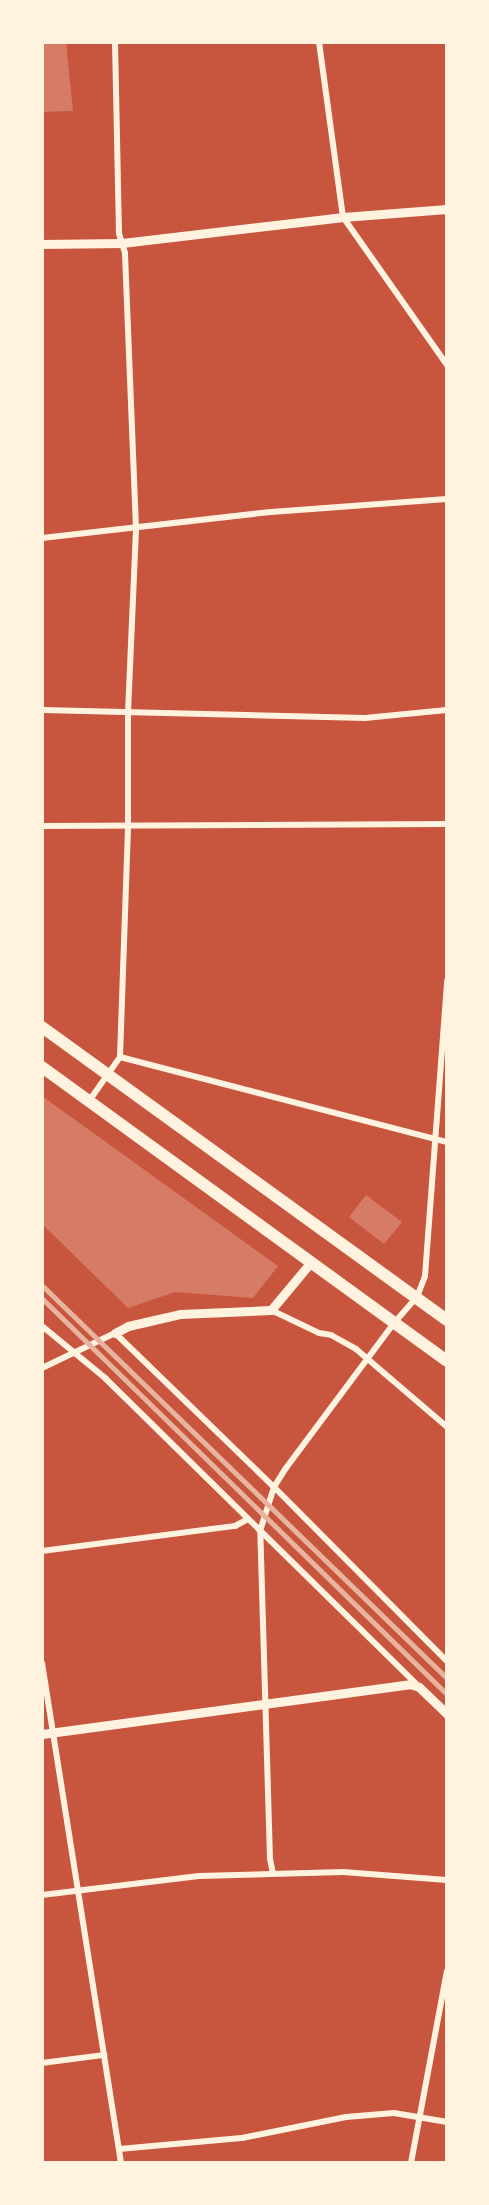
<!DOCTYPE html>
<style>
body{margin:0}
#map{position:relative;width:489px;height:2205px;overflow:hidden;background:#c8553d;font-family:Overpass,sans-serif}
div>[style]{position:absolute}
.building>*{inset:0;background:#d67c66}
.minor>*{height:6px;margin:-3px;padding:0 3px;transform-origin:3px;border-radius:3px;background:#fff3e0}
.tertiary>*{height:9px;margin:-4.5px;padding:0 4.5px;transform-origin:4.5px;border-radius:4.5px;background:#fff3e0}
.primary>*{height:12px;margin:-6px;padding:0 6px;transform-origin:6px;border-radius:6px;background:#fff3e0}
.rail>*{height:4.5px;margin:-2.25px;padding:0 2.25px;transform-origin:2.25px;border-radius:2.25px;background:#e9b49f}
span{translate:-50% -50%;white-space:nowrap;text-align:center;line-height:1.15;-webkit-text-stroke:6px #fff3e0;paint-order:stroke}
.frame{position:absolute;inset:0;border:44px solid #fff3e0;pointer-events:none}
</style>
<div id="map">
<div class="building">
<div style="clip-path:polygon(42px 42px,66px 42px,73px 111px,42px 112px)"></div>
<div style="clip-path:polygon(42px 1096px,278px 1266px,253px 1298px,175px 1292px,128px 1308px,42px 1224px)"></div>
<div style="clip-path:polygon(366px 1195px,402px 1222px,384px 1244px,349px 1217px)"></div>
</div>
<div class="minor">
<div style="left:319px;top:42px;width:177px;rotate:82.2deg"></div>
<div style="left:343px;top:217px;width:181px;rotate:54.9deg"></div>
<div style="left:42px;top:538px;width:230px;rotate:-6.5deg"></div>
<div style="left:271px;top:512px;width:176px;rotate:-4.2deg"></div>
<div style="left:42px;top:710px;width:323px;rotate:1.4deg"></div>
<div style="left:365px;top:718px;width:82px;rotate:-5.6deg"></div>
<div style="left:42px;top:826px;width:405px;rotate:-0.3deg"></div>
<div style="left:120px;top:1057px;width:338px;rotate:14.6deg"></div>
<div style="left:89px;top:1101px;width:54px;rotate:-54.8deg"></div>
<div style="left:120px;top:1057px;width:232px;rotate:-88deg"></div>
<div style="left:128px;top:825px;width:112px;rotate:-90deg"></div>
<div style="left:128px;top:713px;width:185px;rotate:-87.5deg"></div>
<div style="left:136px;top:528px;width:275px;rotate:-92.3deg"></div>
<div style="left:125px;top:253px;width:21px;rotate:-107deg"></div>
<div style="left:119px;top:233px;width:191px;rotate:-91.2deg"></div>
<div style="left:271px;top:1310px;width:53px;rotate:25.6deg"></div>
<div style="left:319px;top:1333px;width:12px;rotate:9deg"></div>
<div style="left:331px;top:1335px;width:29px;rotate:29deg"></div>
<div style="left:356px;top:1349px;width:120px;rotate:40.6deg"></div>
<div style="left:42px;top:1326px;width:82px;rotate:39.5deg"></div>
<div style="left:105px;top:1378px;width:436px;rotate:44.5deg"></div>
<div style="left:42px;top:1368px;width:81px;rotate:-25.6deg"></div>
<div style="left:115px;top:1333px;width:221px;rotate:44.1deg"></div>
<div style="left:274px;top:1487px;width:245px;rotate:45.2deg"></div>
<div style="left:42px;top:1551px;width:195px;rotate:-7.4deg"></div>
<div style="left:235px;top:1526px;width:15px;rotate:-28deg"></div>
<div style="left:42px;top:1663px;width:506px;rotate:81.02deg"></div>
<div style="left:273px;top:1874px;width:15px;rotate:-101deg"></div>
<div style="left:270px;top:1859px;width:328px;rotate:-91.7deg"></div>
<div style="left:260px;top:1531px;width:46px;rotate:-72.3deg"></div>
<div style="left:274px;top:1487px;width:22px;rotate:-58deg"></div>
<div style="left:286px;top:1468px;width:182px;rotate:-53.3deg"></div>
<div style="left:395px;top:1322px;width:33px;rotate:-49deg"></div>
<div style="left:417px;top:1297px;width:22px;rotate:-69deg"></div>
<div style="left:425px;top:1276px;width:296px;rotate:-85.7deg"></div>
<div style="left:42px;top:1895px;width:158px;rotate:-6.9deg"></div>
<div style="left:199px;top:1876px;width:144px;rotate:-1.6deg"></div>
<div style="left:343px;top:1872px;width:104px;rotate:4.4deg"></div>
<div style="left:42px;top:2063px;width:63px;rotate:-7.4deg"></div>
<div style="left:119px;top:2149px;width:123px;rotate:-5.1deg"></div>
<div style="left:242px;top:2138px;width:106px;rotate:-11.4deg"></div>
<div style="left:346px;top:2117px;width:48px;rotate:-4.8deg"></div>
<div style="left:394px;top:2113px;width:54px;rotate:9.6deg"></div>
<div style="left:411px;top:2163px;width:195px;rotate:-79.4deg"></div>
</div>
<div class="tertiary">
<div style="left:42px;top:244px;width:80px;rotate:-0.7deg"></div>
<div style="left:122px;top:243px;width:223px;rotate:-6.7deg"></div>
<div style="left:343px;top:217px;width:104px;rotate:-4.4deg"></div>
<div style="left:115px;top:1333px;width:15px;rotate:-28deg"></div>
<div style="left:128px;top:1326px;width:53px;rotate:-13deg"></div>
<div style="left:180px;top:1314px;width:91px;rotate:-2.5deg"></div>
<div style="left:271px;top:1310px;width:62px;rotate:-50.2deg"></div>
<div style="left:42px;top:1734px;width:371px;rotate:-7.7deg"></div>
<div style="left:410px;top:1684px;width:9px;rotate:18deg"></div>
<div style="left:419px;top:1687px;width:39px;rotate:44deg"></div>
</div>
<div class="primary">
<div style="left:42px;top:1027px;width:500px;rotate:35.9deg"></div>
<div style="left:42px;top:1067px;width:500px;rotate:35.98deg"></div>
</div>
<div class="rail">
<div style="left:42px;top:1285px;width:564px;rotate:44.14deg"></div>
<div style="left:42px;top:1298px;width:566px;rotate:44.36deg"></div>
</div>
<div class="frame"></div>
</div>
